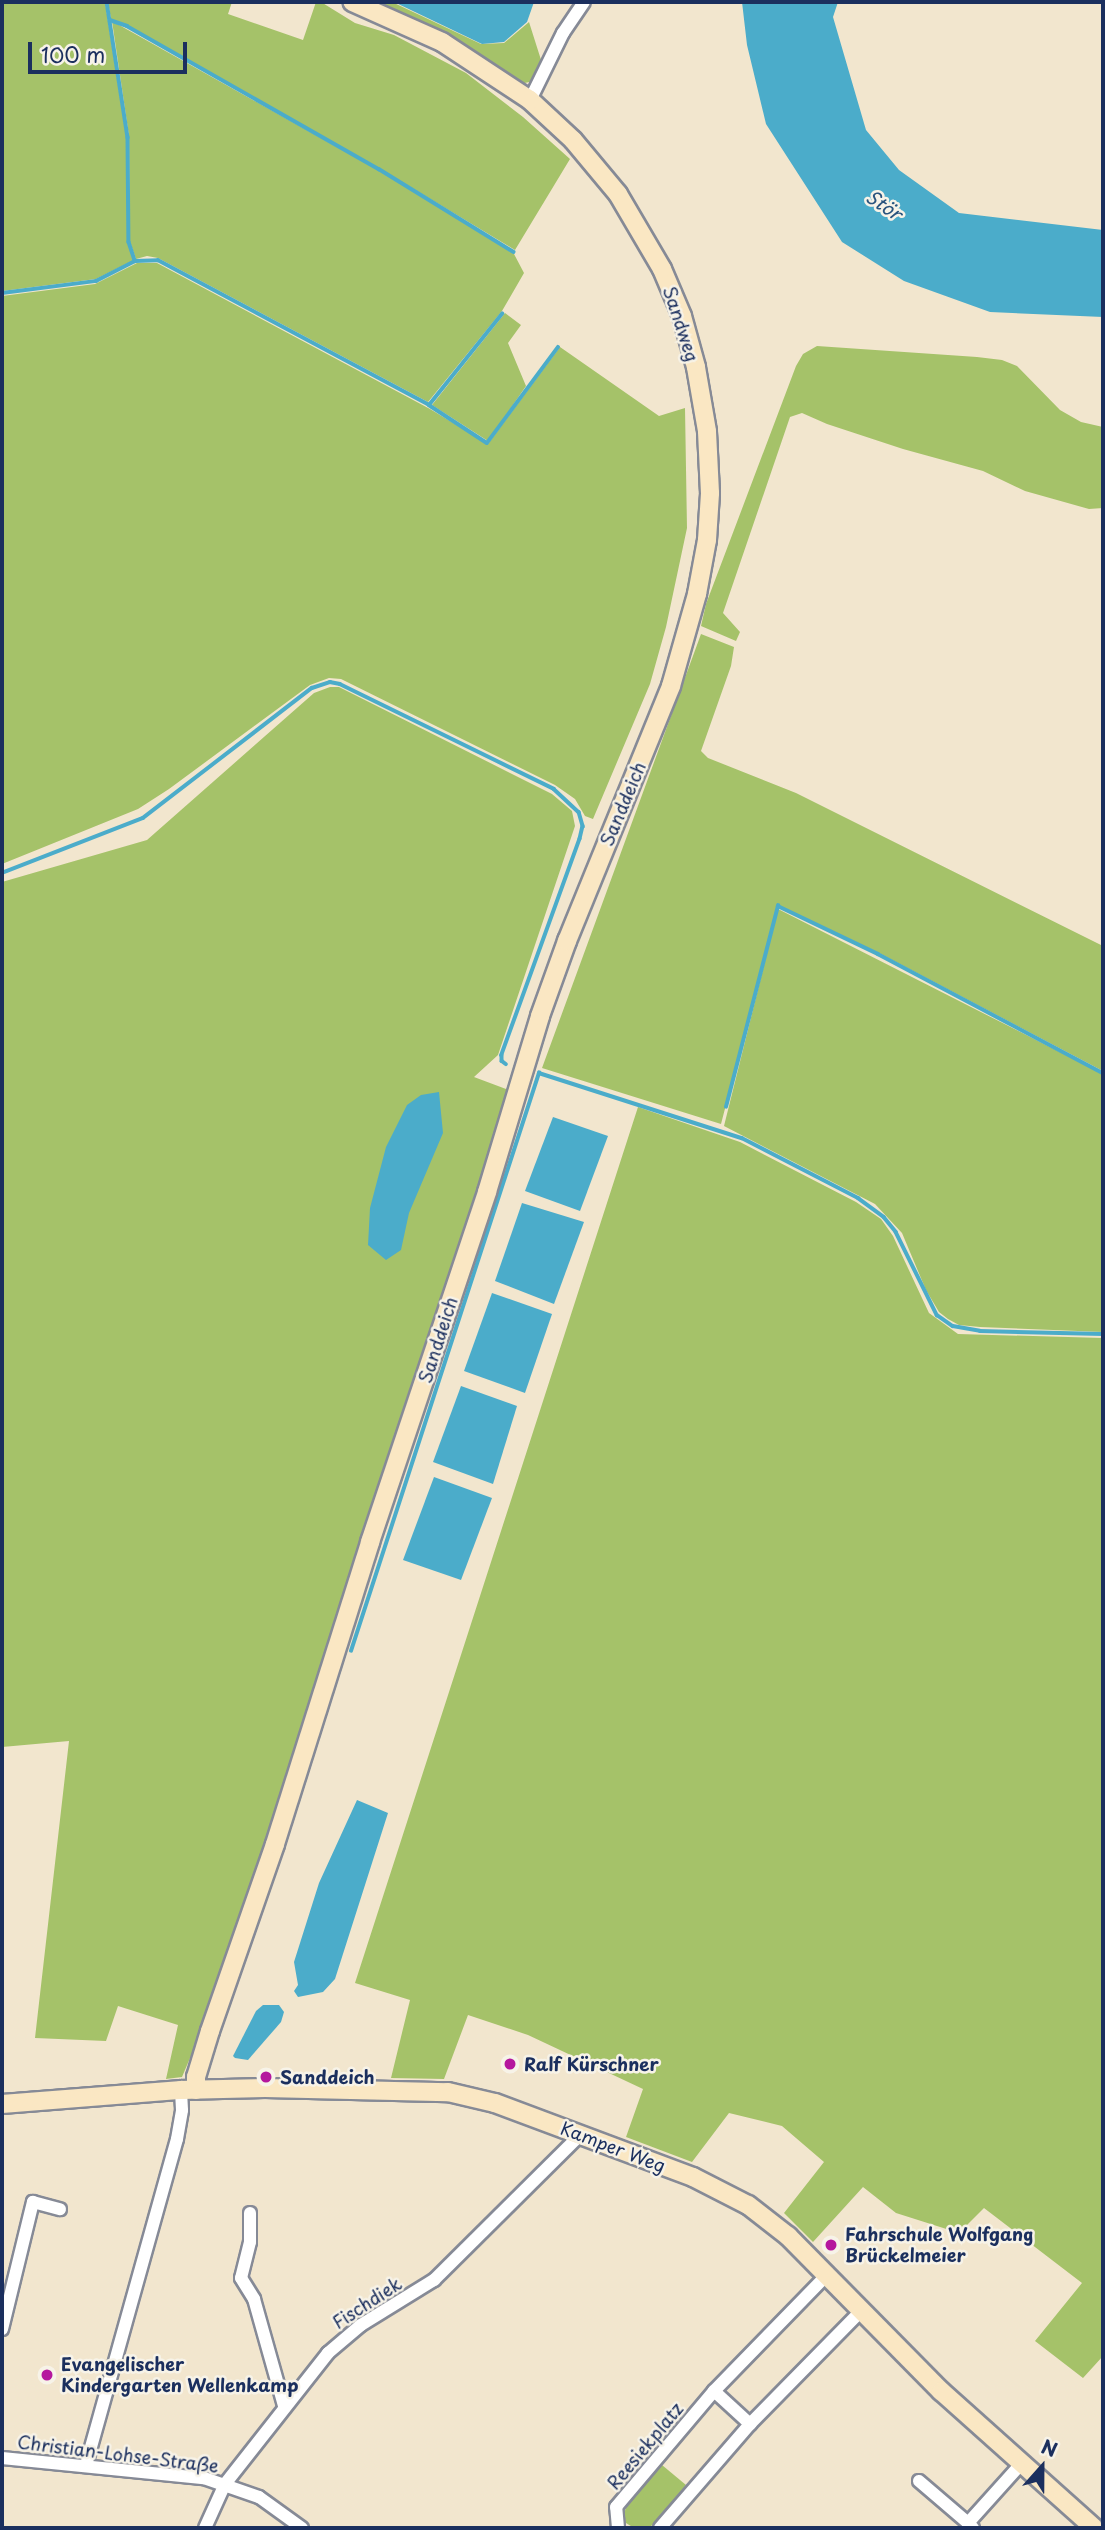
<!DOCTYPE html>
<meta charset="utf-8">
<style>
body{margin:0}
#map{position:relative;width:1105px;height:2530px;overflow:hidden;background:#f2e6ce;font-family:"Playpen Sans",sans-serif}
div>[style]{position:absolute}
.green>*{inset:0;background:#a5c269}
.water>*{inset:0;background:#4bacca}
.stream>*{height:3.5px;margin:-1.75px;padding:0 1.75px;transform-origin:1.75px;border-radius:1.75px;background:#4bacca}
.roads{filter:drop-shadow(2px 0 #868a96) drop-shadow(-2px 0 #868a96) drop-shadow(0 2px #868a96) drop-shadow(0 -2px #868a96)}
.street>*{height:12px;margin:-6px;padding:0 6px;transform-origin:6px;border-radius:6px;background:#fff}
.secondary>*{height:18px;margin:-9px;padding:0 9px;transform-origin:9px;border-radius:9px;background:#fae7c3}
.dots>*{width:19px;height:19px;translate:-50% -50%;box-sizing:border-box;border:4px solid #f7f3e8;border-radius:50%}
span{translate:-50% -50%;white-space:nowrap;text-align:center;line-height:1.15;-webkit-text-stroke:5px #f7f3e8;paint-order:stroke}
.street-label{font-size:18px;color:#1b2f5e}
.poi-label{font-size:18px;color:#1b2f5e;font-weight:700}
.left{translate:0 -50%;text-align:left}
.water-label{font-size:19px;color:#29547e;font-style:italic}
.frame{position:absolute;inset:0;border:4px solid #1b2f5e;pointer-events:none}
.north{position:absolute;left:1007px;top:2432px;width:70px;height:70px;-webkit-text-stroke:5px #f7f3e8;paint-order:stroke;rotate:21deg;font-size:19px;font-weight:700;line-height:28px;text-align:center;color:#1b2f5e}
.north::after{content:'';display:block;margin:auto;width:24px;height:32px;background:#1b2f5e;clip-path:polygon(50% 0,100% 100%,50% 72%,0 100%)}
.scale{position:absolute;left:28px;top:42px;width:159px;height:32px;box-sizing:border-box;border:4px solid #1b2f5e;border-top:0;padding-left:9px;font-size:21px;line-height:24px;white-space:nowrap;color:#1b2f5e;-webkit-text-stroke:5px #f7f3e8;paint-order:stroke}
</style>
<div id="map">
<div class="green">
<div style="clip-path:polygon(2px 2px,105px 2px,126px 136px,128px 242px,134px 260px,96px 279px,2px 291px)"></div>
<div style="clip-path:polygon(108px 2px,232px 2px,228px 14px,303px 40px,316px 2px,321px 2px,355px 23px,394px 35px,466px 73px,523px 117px,570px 159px,515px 250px,379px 168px,127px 25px,111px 19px)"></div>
<div style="clip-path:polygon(374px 2px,392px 2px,481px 44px,504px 43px,529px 22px,542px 63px,534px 81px,520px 84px,463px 46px)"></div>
<div style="clip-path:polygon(112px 21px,378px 170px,514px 254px,524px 273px,502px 311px,428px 402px,158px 258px,147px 256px,136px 259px,130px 242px,129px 136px)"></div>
<div style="clip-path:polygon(137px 263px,157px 263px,430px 409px,488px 444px,560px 347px,659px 416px,685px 408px,687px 528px,666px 627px,650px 684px,593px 819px,585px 816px,575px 799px,555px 785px,341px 679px,329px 678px,310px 685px,169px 789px,138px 809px,2px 864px,2px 296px,95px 284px)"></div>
<div style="clip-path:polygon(505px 313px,521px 325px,508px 343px,526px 386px,488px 441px,432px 405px)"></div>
<div style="clip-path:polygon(817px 346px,977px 357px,1002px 360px,1017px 366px,1060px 410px,1081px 422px,1103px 427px,1103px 508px,1089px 509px,1025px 491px,983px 471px,903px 449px,827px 424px,802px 413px,790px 417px,723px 613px,740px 632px,736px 641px,701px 626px,706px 604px,796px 366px,803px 354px)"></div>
<div style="clip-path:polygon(701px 634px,734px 647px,731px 666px,701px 751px,708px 758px,796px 793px,1103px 946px,1103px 1071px,879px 953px,778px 905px,721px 1124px,542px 1068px)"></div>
<div style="clip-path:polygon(330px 687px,339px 687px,552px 794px,572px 811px,575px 826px,498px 1055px,474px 1077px,511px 1091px,218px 1992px,182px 2077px,166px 2079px,178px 2025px,118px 2006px,106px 2041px,35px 2038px,69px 1741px,2px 1747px,2px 882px,147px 840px,314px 693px)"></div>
<div style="clip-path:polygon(778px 909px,1103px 1074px,1103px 1332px,980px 1327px,959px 1325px,948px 1319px,939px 1312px,926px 1290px,902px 1233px,875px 1204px,724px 1126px)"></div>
<div style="clip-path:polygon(638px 1107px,740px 1142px,856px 1202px,881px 1219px,893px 1236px,929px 1313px,958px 1334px,1103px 1338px,1103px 2356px,1083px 2378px,1035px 2341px,1082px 2283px,984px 2208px,959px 2233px,896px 2213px,863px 2187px,813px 2242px,784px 2213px,824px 2162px,782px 2126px,729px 2113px,692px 2162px,626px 2137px,643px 2089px,528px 2035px,468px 2015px,444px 2079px,391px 2078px,410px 2000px,355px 1983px)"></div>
<div style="clip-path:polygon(662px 2465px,686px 2485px,657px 2522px,648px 2528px,634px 2528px,626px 2523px,624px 2513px,628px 2503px)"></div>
</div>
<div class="water">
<div style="clip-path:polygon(394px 2px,534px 2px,527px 22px,504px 42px,482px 44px)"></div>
<div style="clip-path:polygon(742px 2px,838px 2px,833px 17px,866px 130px,899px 170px,959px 213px,1103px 230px,1103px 317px,990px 312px,904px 281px,842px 242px,766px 124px,747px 45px)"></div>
<div style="clip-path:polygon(439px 1092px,443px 1133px,409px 1213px,401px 1250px,386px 1260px,368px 1245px,370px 1208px,386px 1147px,407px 1105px,421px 1095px)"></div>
<div style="clip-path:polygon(553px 1117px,608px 1136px,580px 1211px,525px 1191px)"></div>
<div style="clip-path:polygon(522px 1203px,584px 1222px,554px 1304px,495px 1281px)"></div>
<div style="clip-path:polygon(492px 1293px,552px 1314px,525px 1393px,464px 1371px)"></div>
<div style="clip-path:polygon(461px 1386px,517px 1406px,493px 1484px,433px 1462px)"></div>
<div style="clip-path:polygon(434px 1477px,492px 1498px,461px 1580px,403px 1560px)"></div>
<div style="clip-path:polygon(357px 1800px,388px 1813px,335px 1979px,323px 1992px,298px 1997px,294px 1991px,298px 1985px,294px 1962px,319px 1883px)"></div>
<div style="clip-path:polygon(263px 2005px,279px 2005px,284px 2012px,281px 2022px,248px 2060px,235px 2058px,233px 2056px,256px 2011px)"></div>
</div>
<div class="stream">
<div style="left:107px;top:2px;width:137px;rotate:81.2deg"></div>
<div style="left:128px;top:137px;width:105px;rotate:89.5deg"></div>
<div style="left:129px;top:242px;width:20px;rotate:72deg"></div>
<div style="left:110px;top:20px;width:18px;rotate:19deg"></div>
<div style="left:127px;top:26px;width:290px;rotate:29.6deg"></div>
<div style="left:379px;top:169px;width:158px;rotate:31.6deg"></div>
<div style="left:2px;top:293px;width:95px;rotate:-7.3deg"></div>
<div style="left:96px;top:281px;width:44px;rotate:-27.1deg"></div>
<div style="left:135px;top:261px;width:23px;rotate:-2deg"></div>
<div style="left:158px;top:260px;width:307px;rotate:28.1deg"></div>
<div style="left:429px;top:405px;width:117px;rotate:-51.3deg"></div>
<div style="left:429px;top:405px;width:69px;rotate:33.2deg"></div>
<div style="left:487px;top:443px;width:119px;rotate:-53.5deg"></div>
<div style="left:2px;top:873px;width:151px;rotate:-21.3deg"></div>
<div style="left:143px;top:818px;width:213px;rotate:-37.6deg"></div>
<div style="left:312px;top:688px;width:19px;rotate:-18deg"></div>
<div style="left:330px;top:682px;width:10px;rotate:11deg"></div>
<div style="left:340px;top:684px;width:238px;rotate:26.1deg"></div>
<div style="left:554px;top:789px;width:34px;rotate:43deg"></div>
<div style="left:579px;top:812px;width:15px;rotate:74deg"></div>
<div style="left:583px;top:826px;width:13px;rotate:103deg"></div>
<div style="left:580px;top:839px;width:230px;rotate:109.9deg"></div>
<div style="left:502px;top:1055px;width:6px;rotate:90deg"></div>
<div style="left:502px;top:1061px;width:5px;rotate:37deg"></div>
<div style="left:726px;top:1107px;width:208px;rotate:-75.5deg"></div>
<div style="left:778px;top:906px;width:111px;rotate:25.6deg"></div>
<div style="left:878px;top:954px;width:255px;rotate:27.9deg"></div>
<div style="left:351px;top:1651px;width:608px;rotate:-71.98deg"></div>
<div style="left:539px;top:1073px;width:213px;rotate:17.8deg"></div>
<div style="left:742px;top:1138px;width:131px;rotate:27.3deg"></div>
<div style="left:858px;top:1198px;width:32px;rotate:36deg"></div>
<div style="left:884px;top:1217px;width:19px;rotate:51deg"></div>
<div style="left:896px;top:1232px;width:93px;rotate:63.7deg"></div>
<div style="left:937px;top:1315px;width:19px;rotate:35deg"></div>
<div style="left:953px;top:1326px;width:27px;rotate:10deg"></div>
<div style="left:980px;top:1331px;width:123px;rotate:1.4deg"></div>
</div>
<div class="roads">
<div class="street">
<div style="left:530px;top:100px;width:75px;rotate:-63.8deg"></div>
<div style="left:563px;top:33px;width:37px;rotate:-56deg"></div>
<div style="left:250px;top:2213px;width:29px;rotate:90deg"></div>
<div style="left:250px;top:2242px;width:37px;rotate:104deg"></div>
<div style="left:241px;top:2278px;width:25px;rotate:58deg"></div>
<div style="left:254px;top:2299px;width:111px;rotate:74.3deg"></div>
<div style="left:2px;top:2329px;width:131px;rotate:-76.3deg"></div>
<div style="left:33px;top:2202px;width:28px;rotate:15deg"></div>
<div style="left:714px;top:2391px;width:49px;rotate:42.5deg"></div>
<div style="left:2px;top:2458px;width:203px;rotate:5.7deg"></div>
<div style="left:204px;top:2478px;width:58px;rotate:19.1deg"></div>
<div style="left:259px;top:2497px;width:53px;rotate:35.8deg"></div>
<div style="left:86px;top:2465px;width:338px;rotate:-74.4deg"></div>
<div style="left:177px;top:2139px;width:29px;rotate:-80deg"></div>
<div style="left:182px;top:2110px;width:20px;rotate:-93deg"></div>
<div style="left:919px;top:2481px;width:65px;rotate:40.6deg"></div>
<div style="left:205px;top:2528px;width:48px;rotate:-65.6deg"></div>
<div style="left:225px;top:2484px;width:167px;rotate:-51.8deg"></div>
<div style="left:328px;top:2353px;width:43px;rotate:-40.3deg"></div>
<div style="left:361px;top:2325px;width:86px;rotate:-31.7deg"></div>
<div style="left:434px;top:2280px;width:207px;rotate:-44.8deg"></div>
<div style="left:618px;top:2528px;width:21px;rotate:-95deg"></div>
<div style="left:616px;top:2507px;width:152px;rotate:-49.8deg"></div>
<div style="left:714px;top:2391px;width:161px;rotate:-45.8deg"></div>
<div style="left:660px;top:2528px;width:138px;rotate:-49.1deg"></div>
<div style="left:750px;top:2424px;width:158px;rotate:-45.5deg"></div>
<div style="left:973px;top:2528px;width:7px;rotate:-135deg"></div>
<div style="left:968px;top:2523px;width:78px;rotate:-48.1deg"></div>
</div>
<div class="secondary">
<div style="left:196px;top:2090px;width:13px;rotate:-90deg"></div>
<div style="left:196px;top:2077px;width:48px;rotate:-73.1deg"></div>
<div style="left:210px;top:2031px;width:198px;rotate:-70.8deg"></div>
<div style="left:275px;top:1844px;width:317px;rotate:-72.5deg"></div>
<div style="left:370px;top:1542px;width:369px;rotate:-71.5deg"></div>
<div style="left:487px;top:1192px;width:184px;rotate:-73.2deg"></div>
<div style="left:540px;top:1016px;width:80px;rotate:-70.2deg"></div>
<div style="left:567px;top:941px;width:275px;rotate:-67.8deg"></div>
<div style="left:671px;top:686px;width:96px;rotate:-74.2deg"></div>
<div style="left:697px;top:594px;width:55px;rotate:-79.5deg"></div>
<div style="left:707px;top:540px;width:47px;rotate:-86.3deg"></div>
<div style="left:710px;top:493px;width:62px;rotate:-92.8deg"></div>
<div style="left:707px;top:431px;width:65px;rotate:-99.8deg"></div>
<div style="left:696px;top:367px;width:53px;rotate:-105.4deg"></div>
<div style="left:682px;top:316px;width:51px;rotate:-113.1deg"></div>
<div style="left:662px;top:269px;width:87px;rotate:-120.4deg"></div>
<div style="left:618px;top:194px;width:70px;rotate:-129.8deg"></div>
<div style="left:573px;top:140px;width:59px;rotate:-137.1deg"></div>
<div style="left:530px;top:100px;width:105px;rotate:-146.6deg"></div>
<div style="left:442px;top:42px;width:98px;rotate:-156deg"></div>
<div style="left:2px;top:2104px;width:180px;rotate:-4.5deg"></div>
<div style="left:181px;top:2090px;width:84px;rotate:-1.4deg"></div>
<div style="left:265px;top:2088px;width:183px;rotate:1.3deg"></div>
<div style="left:448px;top:2092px;width:48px;rotate:13.2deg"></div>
<div style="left:495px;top:2103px;width:211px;rotate:20.5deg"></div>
<div style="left:693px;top:2177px;width:62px;rotate:27deg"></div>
<div style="left:748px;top:2205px;width:51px;rotate:37.8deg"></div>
<div style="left:788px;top:2236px;width:218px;rotate:45.4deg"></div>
<div style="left:941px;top:2391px;width:205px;rotate:41.8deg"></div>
</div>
</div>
<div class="dots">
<div style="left:510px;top:2064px;background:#b5179e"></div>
<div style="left:266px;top:2077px;background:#b5179e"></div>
<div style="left:831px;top:2245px;background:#b5179e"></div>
<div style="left:47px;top:2375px;background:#b5179e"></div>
</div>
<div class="street-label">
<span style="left:681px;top:324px;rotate:72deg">Sandweg</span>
<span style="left:623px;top:804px;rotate:-67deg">Sanddeich</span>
<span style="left:438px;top:1340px;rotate:-72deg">Sanddeich</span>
<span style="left:613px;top:2147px;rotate:21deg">Kamper Weg</span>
<span style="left:367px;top:2303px;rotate:-33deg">Fischdiek</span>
<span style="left:645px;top:2446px;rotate:-50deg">Reesiekplatz</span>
<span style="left:118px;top:2454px;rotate:7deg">Christian-Lohse-Straße</span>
</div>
<div class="poi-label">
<span class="left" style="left:524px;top:2064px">Ralf Kürschner</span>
<span class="left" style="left:280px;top:2077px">Sanddeich</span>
<span class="left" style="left:845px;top:2245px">Fahrschule Wolfgang<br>Brückelmeier</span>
<span class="left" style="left:61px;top:2375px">Evangelischer<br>Kindergarten Wellenkamp</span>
</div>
<div class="water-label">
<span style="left:884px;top:205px;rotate:34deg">Stör</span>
</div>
<div class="frame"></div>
<div class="north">N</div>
<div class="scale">100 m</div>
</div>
